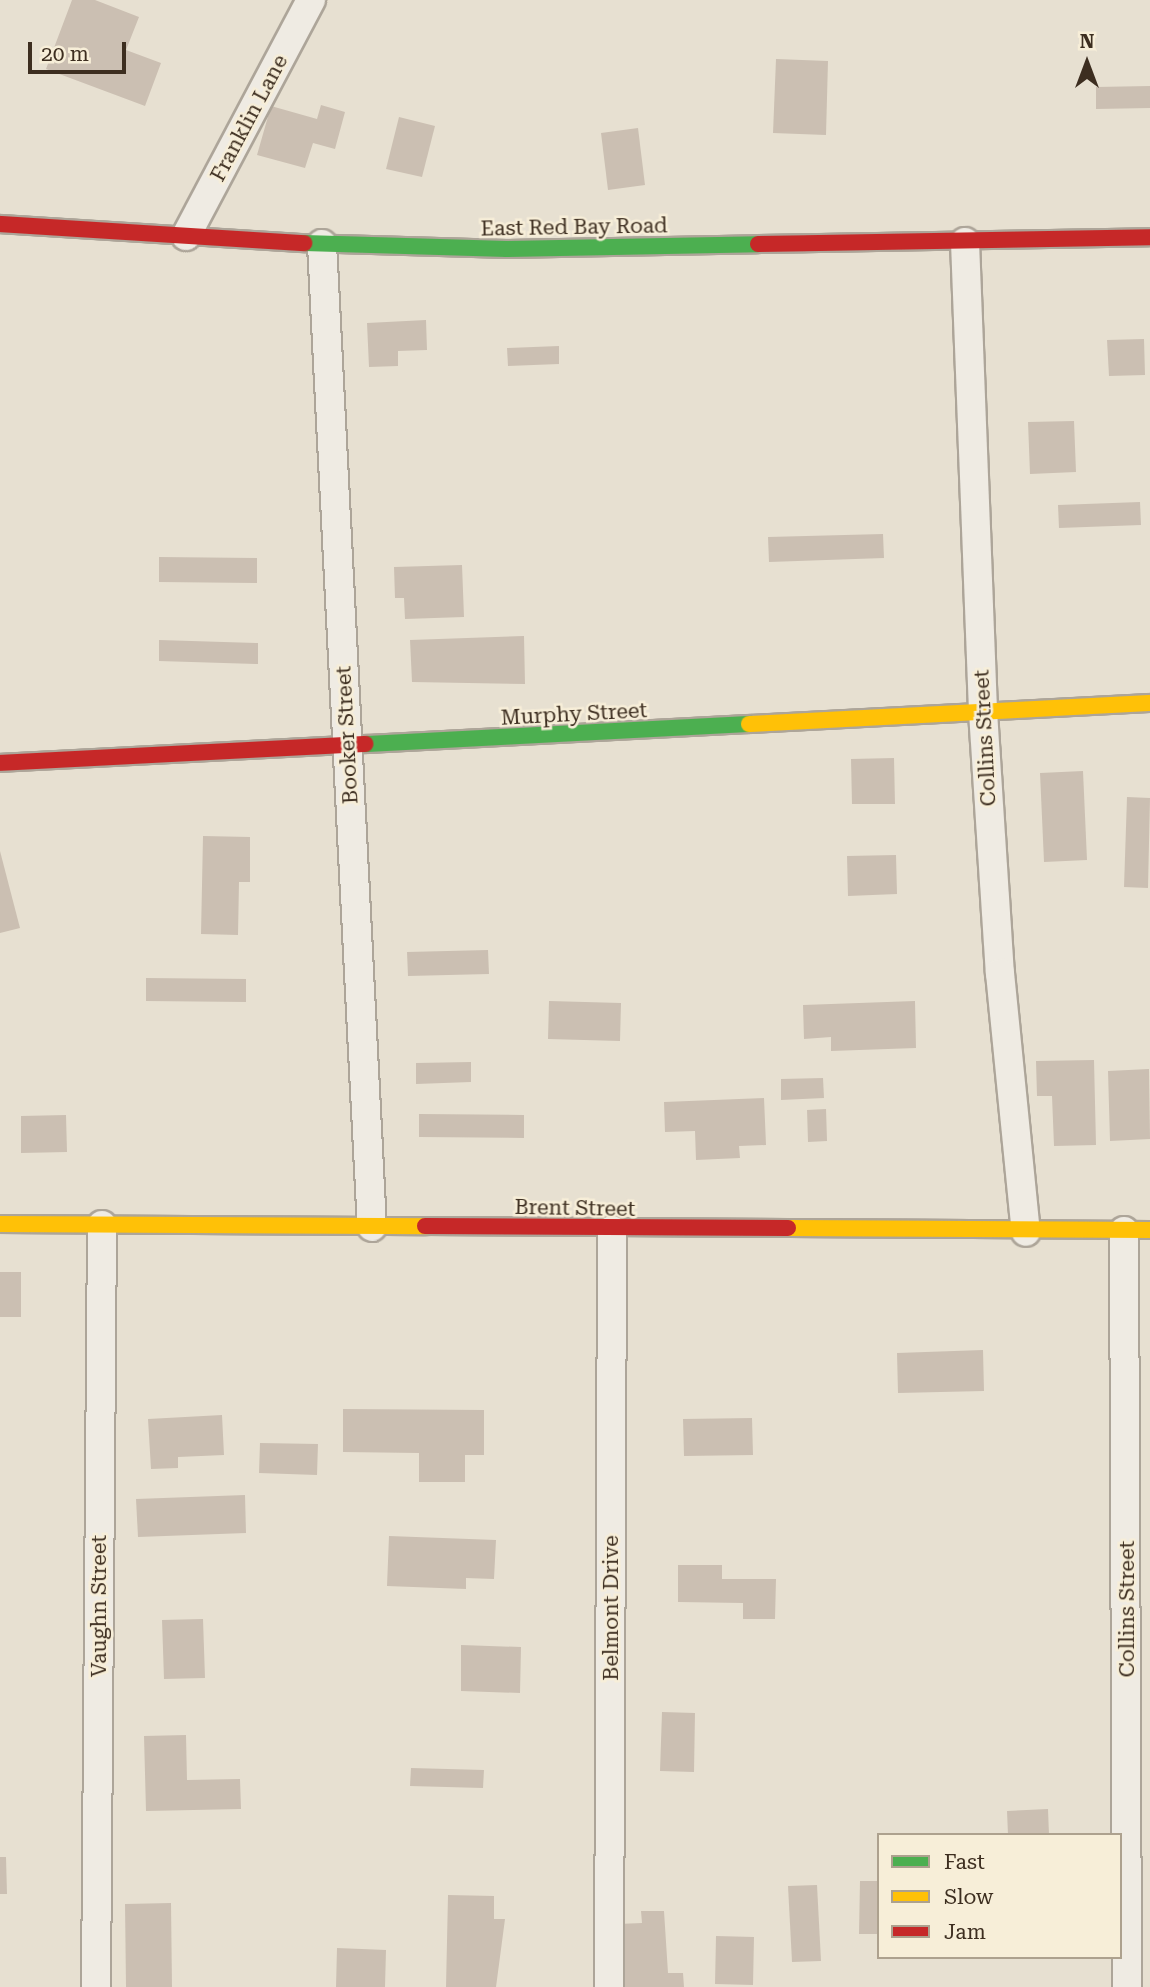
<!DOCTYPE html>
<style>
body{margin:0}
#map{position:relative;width:1150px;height:1987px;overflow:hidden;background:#e7e0d1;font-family:"Roboto Serif",serif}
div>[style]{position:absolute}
.building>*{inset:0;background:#cbbfb2}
.roads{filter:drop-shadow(2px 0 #ada599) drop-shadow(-2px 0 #ada599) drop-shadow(0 2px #ada599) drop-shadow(0 -2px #ada599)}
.street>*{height:28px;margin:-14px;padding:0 14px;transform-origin:14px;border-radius:14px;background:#efebe3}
.fast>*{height:16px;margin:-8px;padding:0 8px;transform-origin:8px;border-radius:8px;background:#4caf50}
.slow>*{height:16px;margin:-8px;padding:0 8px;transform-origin:8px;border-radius:8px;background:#ffc107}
.jam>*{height:16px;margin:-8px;padding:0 8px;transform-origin:8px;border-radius:8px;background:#c62828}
span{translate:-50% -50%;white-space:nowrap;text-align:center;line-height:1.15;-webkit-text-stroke:5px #f7eed8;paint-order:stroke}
.street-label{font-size:21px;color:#3d2e20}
.legend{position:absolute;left:877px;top:1833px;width:245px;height:126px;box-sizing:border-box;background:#f7eed8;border:2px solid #ada18e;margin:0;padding:9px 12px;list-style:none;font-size:21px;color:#3d2e20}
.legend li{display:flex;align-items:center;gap:14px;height:35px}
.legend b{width:35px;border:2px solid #ada18e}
.north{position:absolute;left:1052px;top:28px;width:70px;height:70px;-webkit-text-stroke:5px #f7eed8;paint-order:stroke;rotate:0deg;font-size:19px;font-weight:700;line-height:28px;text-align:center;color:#3d2e20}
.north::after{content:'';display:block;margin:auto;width:24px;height:32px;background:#3d2e20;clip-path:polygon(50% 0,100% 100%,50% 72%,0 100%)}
.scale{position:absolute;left:28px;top:42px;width:98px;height:32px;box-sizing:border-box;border:4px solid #3d2e20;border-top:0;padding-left:9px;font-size:21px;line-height:24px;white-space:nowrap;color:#3d2e20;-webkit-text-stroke:5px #f7eed8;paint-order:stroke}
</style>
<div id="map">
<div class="building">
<div style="clip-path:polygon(72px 0,95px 0,139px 17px,126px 50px,161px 63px,145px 106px,46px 69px)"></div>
<div style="clip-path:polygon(776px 59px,828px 61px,826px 135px,773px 133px)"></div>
<div style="clip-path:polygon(1150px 86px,1150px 108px,1096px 109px,1096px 87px)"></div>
<div style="clip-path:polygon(321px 105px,345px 112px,335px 149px,313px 143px,305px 168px,257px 155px,271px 106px,317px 119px)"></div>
<div style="clip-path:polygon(399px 117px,435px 126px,422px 177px,386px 169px)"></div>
<div style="clip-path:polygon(638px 128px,645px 185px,608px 190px,601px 133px)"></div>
<div style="clip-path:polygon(426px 320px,427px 350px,398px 351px,398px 366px,369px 367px,367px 323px)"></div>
<div style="clip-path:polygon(1144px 339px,1145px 375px,1109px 376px,1107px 340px)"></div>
<div style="clip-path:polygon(559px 346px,559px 364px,508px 366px,507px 348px)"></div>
<div style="clip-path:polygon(1074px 421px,1076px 472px,1030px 474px,1028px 422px)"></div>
<div style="clip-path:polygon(1140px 502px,1141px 525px,1059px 528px,1058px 505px)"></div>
<div style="clip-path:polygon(883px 534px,884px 558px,769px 562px,768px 537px)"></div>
<div style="clip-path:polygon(159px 557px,257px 558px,257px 583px,159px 582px)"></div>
<div style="clip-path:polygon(462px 565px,464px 617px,405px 619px,404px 598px,395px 598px,394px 567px)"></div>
<div style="clip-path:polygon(524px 636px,525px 684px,412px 682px,410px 640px)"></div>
<div style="clip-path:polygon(159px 640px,258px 643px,258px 664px,159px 661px)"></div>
<div style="clip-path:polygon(894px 758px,895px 804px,852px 804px,851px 759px)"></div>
<div style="clip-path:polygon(1083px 771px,1087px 860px,1044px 862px,1040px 773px)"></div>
<div style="clip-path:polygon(1127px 797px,1150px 798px,1148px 888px,1124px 887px)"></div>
<div style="clip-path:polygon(203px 836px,250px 837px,250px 882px,239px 882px,238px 935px,201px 934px)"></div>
<div style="clip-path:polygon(0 851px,20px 928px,0 933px)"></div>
<div style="clip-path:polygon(896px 855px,897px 894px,848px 896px,847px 856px)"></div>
<div style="clip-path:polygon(488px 950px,489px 974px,408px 976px,407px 952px)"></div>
<div style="clip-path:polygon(146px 978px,246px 979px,246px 1002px,146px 1001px)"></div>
<div style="clip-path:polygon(549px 1001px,621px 1003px,620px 1041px,548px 1039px)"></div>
<div style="clip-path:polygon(915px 1001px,916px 1048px,831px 1051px,831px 1037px,804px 1039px,803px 1005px)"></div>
<div style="clip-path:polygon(1094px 1060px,1096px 1145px,1054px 1146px,1052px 1096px,1037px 1096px,1036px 1061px)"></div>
<div style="clip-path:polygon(471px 1062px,471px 1082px,416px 1084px,416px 1063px)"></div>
<div style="clip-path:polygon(1149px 1069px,1150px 1139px,1110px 1141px,1108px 1071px)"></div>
<div style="clip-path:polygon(823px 1078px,824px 1098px,781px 1100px,781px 1079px)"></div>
<div style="clip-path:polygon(764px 1098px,766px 1145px,739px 1146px,740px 1158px,696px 1160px,695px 1131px,665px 1132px,664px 1102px)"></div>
<div style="clip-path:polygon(826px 1109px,827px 1141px,808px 1142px,807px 1110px)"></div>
<div style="clip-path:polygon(419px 1114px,524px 1115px,524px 1138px,419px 1137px)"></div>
<div style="clip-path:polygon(66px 1115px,67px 1152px,21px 1153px,21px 1116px)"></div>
<div style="clip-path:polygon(0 1272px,21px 1272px,21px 1317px,0 1317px)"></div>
<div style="clip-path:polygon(983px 1350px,984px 1391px,898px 1393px,897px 1353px)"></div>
<div style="clip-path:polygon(343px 1409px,484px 1410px,484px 1455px,465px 1455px,465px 1482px,419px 1482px,419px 1453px,343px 1452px)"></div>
<div style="clip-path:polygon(222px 1415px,224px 1455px,178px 1457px,178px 1468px,151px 1469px,148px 1419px)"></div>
<div style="clip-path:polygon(752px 1418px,753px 1455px,684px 1456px,683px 1419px)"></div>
<div style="clip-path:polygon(260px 1443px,318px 1444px,317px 1475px,259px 1473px)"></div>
<div style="clip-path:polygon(245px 1495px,246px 1533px,138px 1537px,136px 1499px)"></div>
<div style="clip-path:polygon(389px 1536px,496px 1540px,494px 1579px,466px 1578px,466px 1589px,387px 1586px)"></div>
<div style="clip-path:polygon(678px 1565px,722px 1565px,722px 1579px,776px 1579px,775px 1619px,743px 1619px,743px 1603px,678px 1602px)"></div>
<div style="clip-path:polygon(203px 1619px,205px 1678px,164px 1679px,162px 1620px)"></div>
<div style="clip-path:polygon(461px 1645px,521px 1647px,520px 1693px,461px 1691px)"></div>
<div style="clip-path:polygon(662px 1712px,695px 1713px,694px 1772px,660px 1771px)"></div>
<div style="clip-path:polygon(186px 1735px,187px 1780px,240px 1779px,241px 1809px,146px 1811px,144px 1736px)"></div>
<div style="clip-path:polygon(411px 1768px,484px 1770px,483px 1788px,410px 1786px)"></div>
<div style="clip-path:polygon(1048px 1809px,1049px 1835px,1008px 1835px,1007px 1811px)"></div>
<div style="clip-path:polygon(0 1857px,6px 1857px,7px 1894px,0 1894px)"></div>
<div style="clip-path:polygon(860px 1881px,879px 1881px,879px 1934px,859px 1934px)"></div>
<div style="clip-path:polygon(817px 1885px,821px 1961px,792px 1962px,788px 1886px)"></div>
<div style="clip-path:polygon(448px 1895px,494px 1896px,494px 1919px,505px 1919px,496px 1987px,446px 1987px)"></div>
<div style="clip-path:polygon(171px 1903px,172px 1987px,126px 1987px,125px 1904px)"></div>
<div style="clip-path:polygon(641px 1911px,664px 1911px,668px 1973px,683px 1973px,684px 1987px,620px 1987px,618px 1924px,642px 1923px)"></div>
<div style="clip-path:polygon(716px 1936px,754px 1937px,753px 1985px,715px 1984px)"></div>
<div style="clip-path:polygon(337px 1948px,386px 1950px,385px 1987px,336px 1987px)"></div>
</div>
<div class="roads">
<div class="street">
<div style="left:186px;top:236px;width:267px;rotate:-62.1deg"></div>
<div style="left:965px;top:242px;width:470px;rotate:87.8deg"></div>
<div style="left:983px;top:712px;width:262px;rotate:86.3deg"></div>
<div style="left:1000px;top:973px;width:260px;rotate:84.3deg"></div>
<div style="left:322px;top:244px;width:984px;rotate:87.09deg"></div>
<div style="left:1124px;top:1231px;width:756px;rotate:89.77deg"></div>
<div style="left:96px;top:1987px;width:762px;rotate:-89.55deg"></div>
<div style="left:609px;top:1987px;width:757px;rotate:-89.77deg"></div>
</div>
<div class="fast">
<div style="left:304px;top:243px;width:203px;rotate:1.7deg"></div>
<div style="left:507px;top:249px;width:251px;rotate:-1.1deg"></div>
<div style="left:366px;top:744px;width:384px;rotate:-3deg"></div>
</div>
<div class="slow">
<div style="left:749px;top:724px;width:402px;rotate:-3deg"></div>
<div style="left:0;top:1224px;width:425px;rotate:0.3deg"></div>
<div style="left:788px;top:1228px;width:362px;rotate:0.3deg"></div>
</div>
<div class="jam">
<div style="left:0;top:224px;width:305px;rotate:3.6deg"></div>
<div style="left:758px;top:244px;width:392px;rotate:-1deg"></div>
<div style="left:0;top:763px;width:366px;rotate:-3deg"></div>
<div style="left:425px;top:1226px;width:363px;rotate:0.3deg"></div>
</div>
</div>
<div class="street-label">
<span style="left:249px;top:118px;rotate:-62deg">Franklin Lane</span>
<span style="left:574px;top:227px;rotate:-1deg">East Red Bay Road</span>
<span style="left:574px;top:714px;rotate:-3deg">Murphy Street</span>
<span style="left:347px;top:735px;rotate:-93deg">Booker Street</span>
<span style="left:985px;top:738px;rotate:-93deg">Collins Street</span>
<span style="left:575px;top:1208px;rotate:1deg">Brent Street</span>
<span style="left:99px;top:1606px;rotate:-90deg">Vaughn Street</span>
<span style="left:611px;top:1608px;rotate:-90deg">Belmont Drive</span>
<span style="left:1127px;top:1609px;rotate:-90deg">Collins Street</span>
</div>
<ul class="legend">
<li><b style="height:9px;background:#4caf50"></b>Fast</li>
<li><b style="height:9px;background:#ffc107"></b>Slow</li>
<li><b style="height:9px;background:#c62828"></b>Jam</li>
</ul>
<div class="north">N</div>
<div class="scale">20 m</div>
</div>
